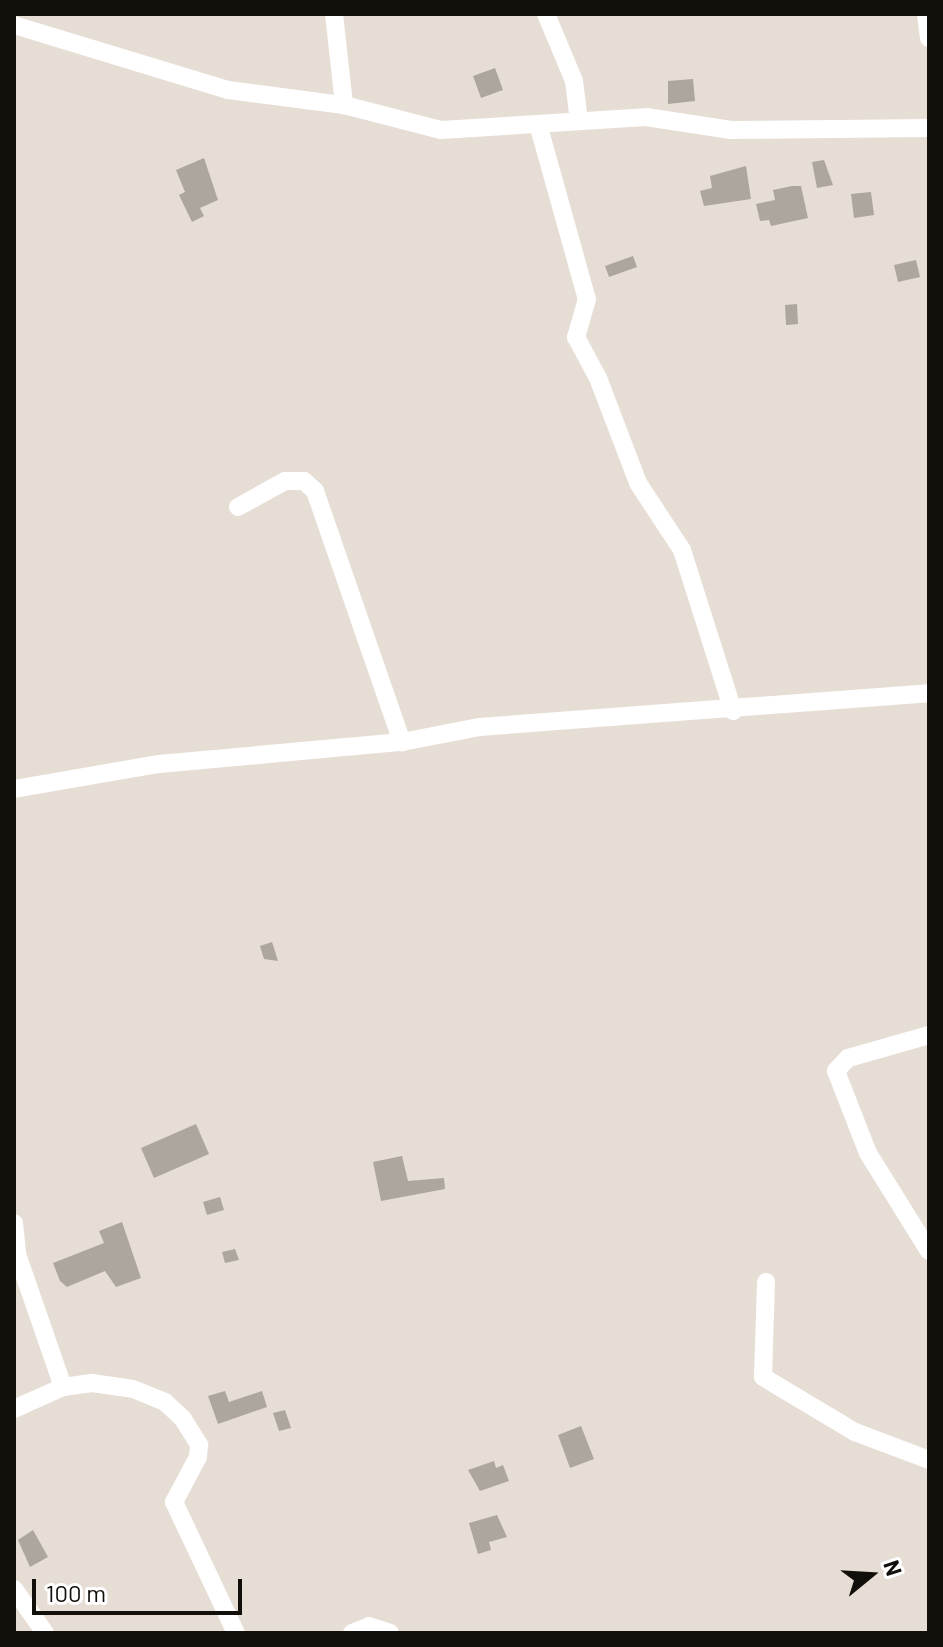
<!DOCTYPE html>
<style>
body{margin:0}
#map{position:relative;width:943px;height:1647px;overflow:hidden;background:#e6ddd4;font-family:Barlow,sans-serif}
div>[style]{position:absolute}
.building>*{inset:0;background:#ada69c}
.minor>*{height:18px;margin:-9px;padding:0 9px;transform-origin:9px;border-radius:9px;background:#fff}
span{translate:-50% -50%;white-space:nowrap;text-align:center;line-height:1.15;-webkit-text-stroke:7px #fff;paint-order:stroke}
.frame{position:absolute;inset:0;border:16px solid #120f0b;pointer-events:none}
.north{position:absolute;left:831px;top:1535px;width:80px;height:80px;-webkit-text-stroke:6px #fff;paint-order:stroke;rotate:72deg;font-size:22px;font-weight:700;line-height:32px;text-align:center;color:#120f0b}
.north::after{content:'';display:block;margin:auto;width:28px;height:36px;background:#120f0b;clip-path:polygon(50% 0,100% 100%,50% 72%,0 100%)}
.scale{position:absolute;left:32px;top:1579px;width:210px;height:36px;box-sizing:border-box;border:4px solid #120f0b;border-top:0;padding-left:10px;font-size:24px;line-height:28px;white-space:nowrap;color:#120f0b;-webkit-text-stroke:6px #fff;paint-order:stroke}
</style>
<div id="map">
<div class="building">
<div style="clip-path:polygon(495px 68px,503px 90px,481px 98px,473px 76px)"></div>
<div style="clip-path:polygon(693px 79px,695px 101px,668px 104px,668px 81px)"></div>
<div style="clip-path:polygon(204px 158px,218px 200px,200px 208px,204px 216px,192px 222px,179px 195px,185px 192px,176px 170px)"></div>
<div style="clip-path:polygon(824px 160px,833px 185px,817px 188px,812px 162px)"></div>
<div style="clip-path:polygon(746px 166px,751px 199px,704px 206px,700px 191px,712px 188px,710px 176px)"></div>
<div style="clip-path:polygon(792px 186px,801px 186px,808px 218px,771px 226px,769px 220px,760px 221px,756px 204px,775px 200px,773px 190px)"></div>
<div style="clip-path:polygon(871px 192px,874px 215px,854px 218px,851px 194px)"></div>
<div style="clip-path:polygon(633px 256px,637px 267px,609px 277px,605px 266px)"></div>
<div style="clip-path:polygon(916px 260px,920px 277px,898px 282px,894px 265px)"></div>
<div style="clip-path:polygon(797px 304px,798px 324px,786px 325px,785px 305px)"></div>
<div style="clip-path:polygon(272px 942px,278px 961px,264px 959px,260px 946px)"></div>
<div style="clip-path:polygon(196px 1124px,209px 1154px,154px 1178px,141px 1148px)"></div>
<div style="clip-path:polygon(402px 1156px,408px 1181px,444px 1178px,445px 1189px,381px 1201px,373px 1162px)"></div>
<div style="clip-path:polygon(220px 1197px,224px 1210px,207px 1215px,203px 1202px)"></div>
<div style="clip-path:polygon(122px 1222px,141px 1278px,116px 1287px,105px 1271px,67px 1287px,60px 1281px,53px 1263px,104px 1243px,99px 1231px)"></div>
<div style="clip-path:polygon(235px 1249px,239px 1260px,225px 1263px,222px 1252px)"></div>
<div style="clip-path:polygon(225px 1391px,229px 1402px,262px 1391px,267px 1407px,218px 1424px,208px 1396px)"></div>
<div style="clip-path:polygon(285px 1410px,291px 1428px,279px 1431px,273px 1413px)"></div>
<div style="clip-path:polygon(581px 1426px,594px 1459px,570px 1468px,558px 1435px)"></div>
<div style="clip-path:polygon(494px 1461px,496px 1468px,503px 1465px,509px 1481px,480px 1491px,468px 1470px)"></div>
<div style="clip-path:polygon(497px 1515px,507px 1537px,489px 1542px,491px 1550px,478px 1554px,469px 1523px)"></div>
<div style="clip-path:polygon(33px 1530px,48px 1557px,30px 1567px,18px 1540px)"></div>
</div>
<div class="minor">
<div style="left:334px;top:14px;width:92px;rotate:83.7deg"></div>
<div style="left:546px;top:14px;width:73px;rotate:67.3deg"></div>
<div style="left:574px;top:81px;width:40px;rotate:82.9deg"></div>
<div style="left:926px;top:14px;width:24px;rotate:83deg"></div>
<div style="left:14px;top:25px;width:224px;rotate:16.9deg"></div>
<div style="left:228px;top:90px;width:117px;rotate:7.4deg"></div>
<div style="left:344px;top:105px;width:100px;rotate:14.5deg"></div>
<div style="left:441px;top:130px;width:205px;rotate:-3.6deg"></div>
<div style="left:646px;top:117px;width:86px;rotate:8.7deg"></div>
<div style="left:731px;top:130px;width:198px;rotate:-0.6deg"></div>
<div style="left:538px;top:124px;width:182px;rotate:74.4deg"></div>
<div style="left:587px;top:299px;width:40px;rotate:106deg"></div>
<div style="left:576px;top:337px;width:47px;rotate:61.8deg"></div>
<div style="left:598px;top:378px;width:112px;rotate:69.1deg"></div>
<div style="left:638px;top:483px;width:80px;rotate:56.7deg"></div>
<div style="left:682px;top:550px;width:169px;rotate:72.4deg"></div>
<div style="left:238px;top:507px;width:54px;rotate:-29deg"></div>
<div style="left:285px;top:481px;width:19px"></div>
<div style="left:304px;top:481px;width:15px;rotate:42deg"></div>
<div style="left:315px;top:491px;width:266px;rotate:70.9deg"></div>
<div style="left:14px;top:789px;width:147px;rotate:-9.8deg"></div>
<div style="left:159px;top:764px;width:244px;rotate:-5.2deg"></div>
<div style="left:402px;top:742px;width:78px;rotate:-11deg"></div>
<div style="left:479px;top:727px;width:451px;rotate:-4.3deg"></div>
<div style="left:929px;top:1035px;width:84px;rotate:164.1deg"></div>
<div style="left:848px;top:1058px;width:18px;rotate:133deg"></div>
<div style="left:836px;top:1071px;width:88px;rotate:68.7deg"></div>
<div style="left:868px;top:1153px;width:115px;rotate:58.1deg"></div>
<div style="left:14px;top:1223px;width:31px;rotate:84deg"></div>
<div style="left:17px;top:1254px;width:141px;rotate:70.9deg"></div>
<div style="left:766px;top:1282px;width:95px;rotate:91.8deg"></div>
<div style="left:763px;top:1377px;width:107px;rotate:30.9deg"></div>
<div style="left:855px;top:1432px;width:79px;rotate:20.7deg"></div>
<div style="left:14px;top:1409px;width:54px;rotate:-24.2deg"></div>
<div style="left:63px;top:1387px;width:29px;rotate:-8deg"></div>
<div style="left:92px;top:1383px;width:41px;rotate:8.3deg"></div>
<div style="left:133px;top:1389px;width:35px;rotate:22deg"></div>
<div style="left:165px;top:1402px;width:25px;rotate:43deg"></div>
<div style="left:183px;top:1419px;width:31px;rotate:58deg"></div>
<div style="left:199px;top:1445px;width:12px;rotate:95deg"></div>
<div style="left:198px;top:1457px;width:51px;rotate:118.1deg"></div>
<div style="left:174px;top:1502px;width:145px;rotate:64.7deg"></div>
<div style="left:14px;top:1589px;width:54px;rotate:54.8deg"></div>
<div style="left:352px;top:1633px;width:18px;rotate:-22deg"></div>
<div style="left:369px;top:1626px;width:22px;rotate:18deg"></div>
</div>
<div class="frame"></div>
<div class="north">N</div>
<div class="scale">100 m</div>
</div>
